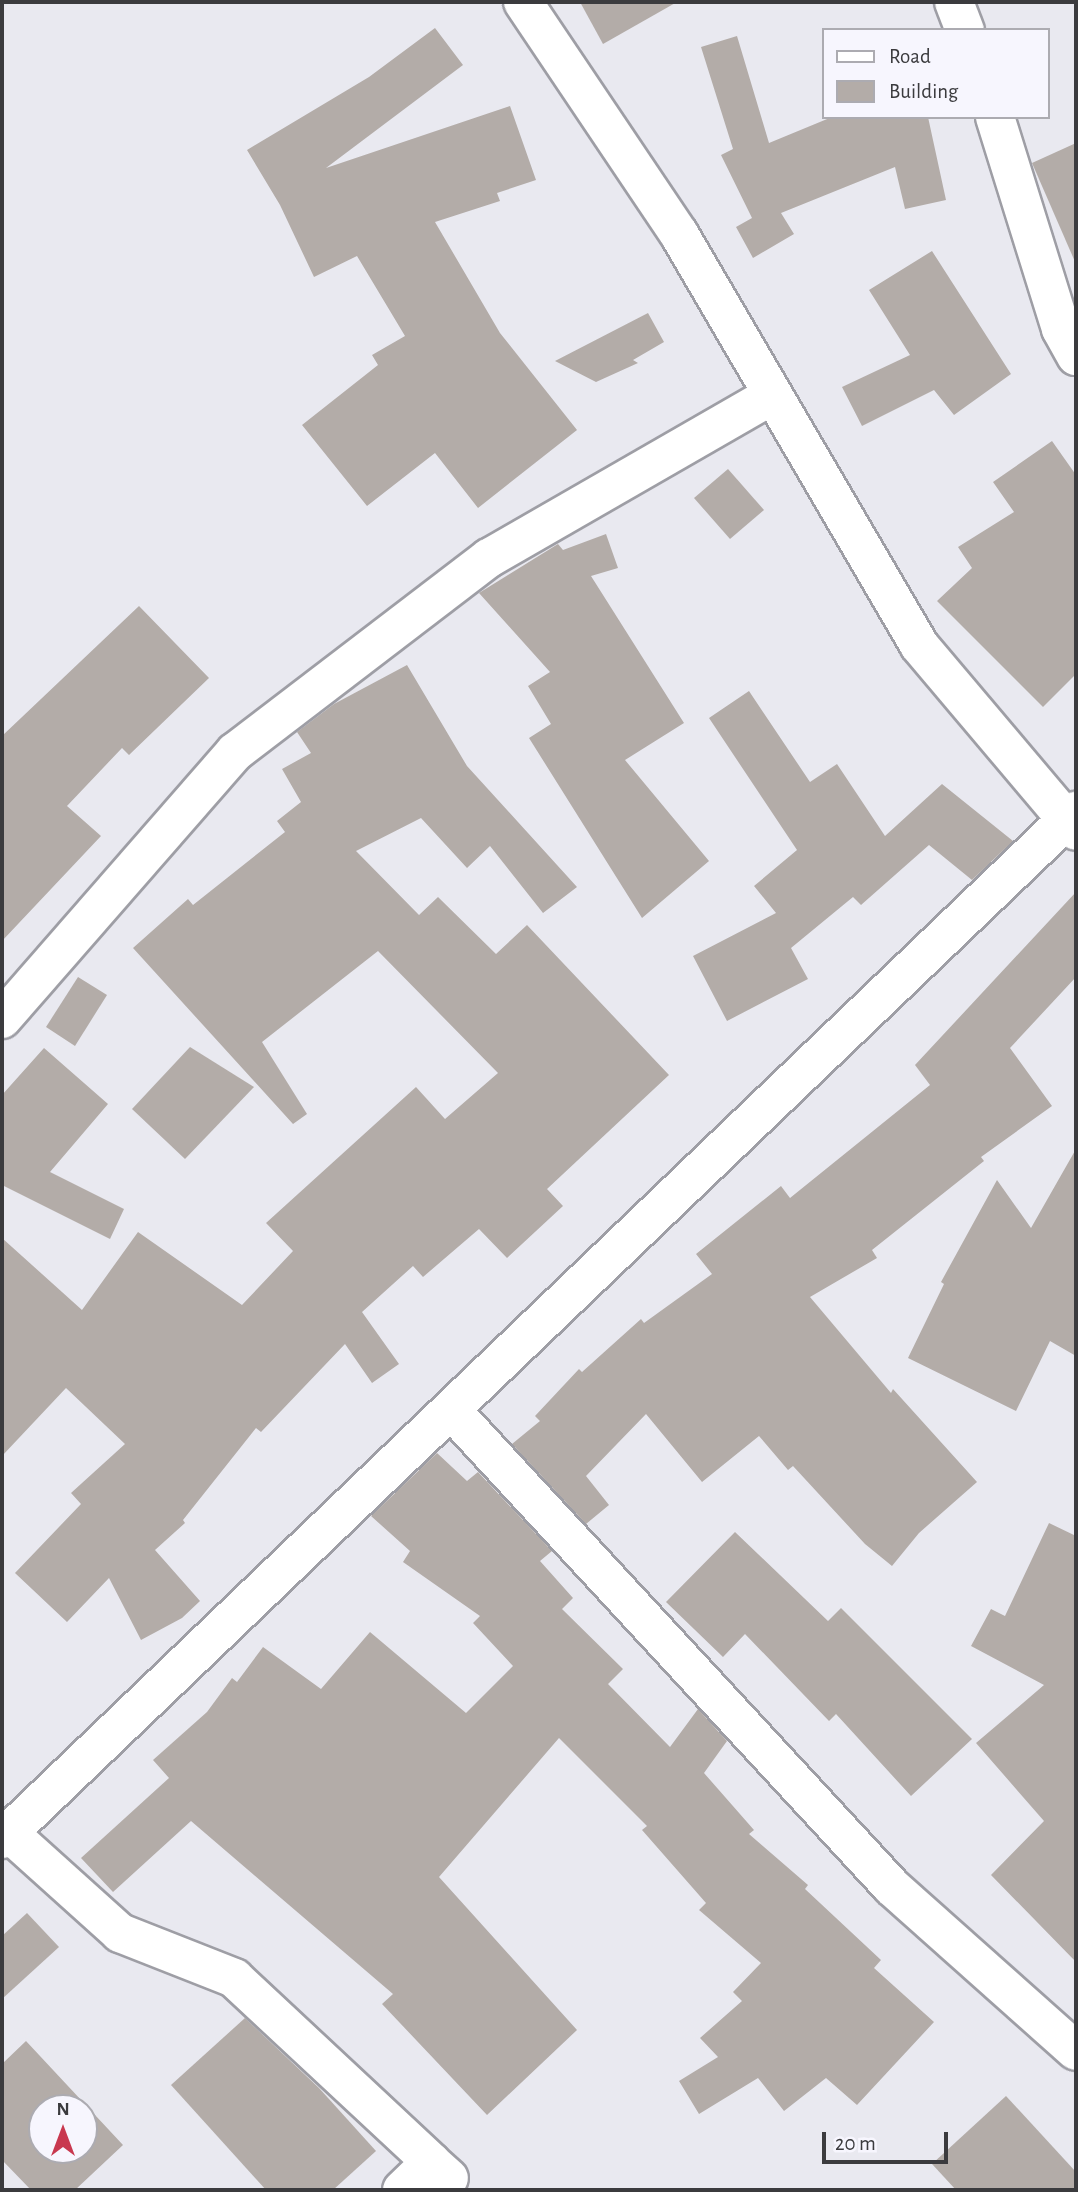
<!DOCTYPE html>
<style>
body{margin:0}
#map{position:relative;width:1078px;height:2192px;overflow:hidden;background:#e9e9f0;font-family:"Alegreya Sans",sans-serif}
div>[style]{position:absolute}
.building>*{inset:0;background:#b3aca8}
.roads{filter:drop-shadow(2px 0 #9e9ea5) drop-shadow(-2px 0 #9e9ea5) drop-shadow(0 2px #9e9ea5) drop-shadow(0 -2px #9e9ea5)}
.street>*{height:38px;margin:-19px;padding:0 19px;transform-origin:19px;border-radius:19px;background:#fff}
.primary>*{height:38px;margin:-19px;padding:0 19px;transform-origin:19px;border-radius:19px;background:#fff}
span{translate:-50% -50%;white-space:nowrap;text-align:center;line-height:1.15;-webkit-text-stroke:7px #f7f6fe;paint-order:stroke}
.frame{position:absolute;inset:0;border:4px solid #3b3b3e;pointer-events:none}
.legend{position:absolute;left:822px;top:28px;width:228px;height:91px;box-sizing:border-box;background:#f7f6fe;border:2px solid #acabb1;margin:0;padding:9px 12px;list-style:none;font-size:21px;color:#3b3b3e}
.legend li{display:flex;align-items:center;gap:14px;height:35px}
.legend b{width:35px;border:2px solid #acabb1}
.north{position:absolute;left:28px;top:2094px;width:70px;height:70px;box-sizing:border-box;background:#f7f6fe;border:2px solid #acabb1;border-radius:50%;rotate:0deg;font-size:19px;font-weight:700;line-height:28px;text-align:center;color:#3b3b3e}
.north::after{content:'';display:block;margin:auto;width:24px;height:32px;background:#c8384f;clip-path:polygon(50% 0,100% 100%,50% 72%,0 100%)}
.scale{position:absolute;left:822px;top:2132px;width:126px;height:32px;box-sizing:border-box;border:4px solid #3b3b3e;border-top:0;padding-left:9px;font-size:21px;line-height:24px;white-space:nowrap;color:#3b3b3e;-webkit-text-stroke:5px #f7f6fe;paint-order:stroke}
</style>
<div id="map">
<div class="building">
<div style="clip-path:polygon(580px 2px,677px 2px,603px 44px)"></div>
<div style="clip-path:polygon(435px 28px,463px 65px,326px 168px,510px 106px,536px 180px,497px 193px,500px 201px,435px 222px,500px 333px,577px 430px,478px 508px,435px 453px,367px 506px,302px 425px,378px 365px,372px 355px,405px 336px,357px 256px,314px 277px,280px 205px,247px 150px,369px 77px)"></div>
<div style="clip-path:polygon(737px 36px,769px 143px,832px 117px,928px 117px,946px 200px,905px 209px,895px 167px,781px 213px,794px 234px,753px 258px,736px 227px,752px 218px,721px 155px,733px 149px,701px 47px)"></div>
<div style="clip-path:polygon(1076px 143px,1076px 264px,1032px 163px)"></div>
<div style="clip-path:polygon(932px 251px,1011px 374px,954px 415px,934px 390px,862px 426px,842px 387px,910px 355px,869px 290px)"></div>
<div style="clip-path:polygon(648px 313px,664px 342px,633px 360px,638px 363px,596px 382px,555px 361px)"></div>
<div style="clip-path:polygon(1052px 441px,1076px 475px,1076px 674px,1043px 707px,937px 601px,972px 568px,958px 547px,1014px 512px,993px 482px)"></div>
<div style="clip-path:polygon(728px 469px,764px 510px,730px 539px,694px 498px)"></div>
<div style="clip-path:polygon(606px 534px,618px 568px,591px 576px,684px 723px,625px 760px,709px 861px,642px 918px,529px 738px,551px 724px,528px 686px,550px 672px,479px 593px,558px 544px,563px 550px)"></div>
<div style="clip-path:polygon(139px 606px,209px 678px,129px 755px,122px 748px,67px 806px,101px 836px,2px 941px,2px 736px)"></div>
<div style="clip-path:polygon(407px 665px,467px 766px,577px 887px,543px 913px,490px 846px,467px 868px,421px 818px,356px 851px,419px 915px,438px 897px,496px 954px,527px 925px,669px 1075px,547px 1189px,563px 1206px,507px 1258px,479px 1229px,423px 1277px,413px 1266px,362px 1312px,399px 1364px,372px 1383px,345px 1344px,261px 1432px,256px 1428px,183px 1520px,185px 1523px,155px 1550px,200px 1601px,182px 1618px,141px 1640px,109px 1578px,67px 1622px,15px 1573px,81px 1504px,71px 1493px,125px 1444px,66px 1388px,2px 1456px,2px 1238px,82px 1310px,138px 1232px,242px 1305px,293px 1251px,266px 1223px,416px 1087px,445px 1119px,498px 1073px,378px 951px,262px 1042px,307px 1114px,293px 1124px,133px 948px,188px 899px,193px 905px,285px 832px,277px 821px,301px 802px,282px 769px,311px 753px,297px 732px,334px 704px)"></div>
<div style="clip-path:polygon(749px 691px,810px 782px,837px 764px,885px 836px,942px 784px,1013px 841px,972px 880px,929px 845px,861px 905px,853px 897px,791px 948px,808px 979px,727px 1021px,693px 956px,776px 913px,754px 886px,797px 850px,709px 718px)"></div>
<div style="clip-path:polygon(1076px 892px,1076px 977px,1010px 1048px,1052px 1106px,981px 1157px,984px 1161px,872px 1250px,877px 1258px,810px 1297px,891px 1393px,893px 1389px,977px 1482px,919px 1533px,892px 1566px,865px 1544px,793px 1466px,788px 1470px,759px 1436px,702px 1482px,646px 1414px,586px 1476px,609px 1505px,586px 1524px,512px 1444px,540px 1421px,535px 1416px,579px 1369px,582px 1372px,641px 1319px,644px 1323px,712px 1274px,696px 1254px,781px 1186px,790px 1198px,930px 1085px,915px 1065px)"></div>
<div style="clip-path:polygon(78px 977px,107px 995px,75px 1046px,46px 1027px)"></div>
<div style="clip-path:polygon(190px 1047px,254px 1087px,185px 1159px,132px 1109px)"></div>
<div style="clip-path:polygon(44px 1048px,108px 1104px,50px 1172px,124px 1209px,110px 1239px,2px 1185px,2px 1095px)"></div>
<div style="clip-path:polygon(1076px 1149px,1076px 1356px,1050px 1341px,1016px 1411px,908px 1358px,944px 1284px,941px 1282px,997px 1180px,1031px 1228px)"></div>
<div style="clip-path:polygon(437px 1453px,467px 1481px,478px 1472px,552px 1551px,540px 1561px,573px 1598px,562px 1609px,623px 1669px,608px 1684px,670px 1747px,698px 1709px,727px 1741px,704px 1773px,754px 1830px,749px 1834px,808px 1885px,805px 1889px,881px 1960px,874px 1968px,934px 2022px,857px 2105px,826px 2078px,784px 2111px,758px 2078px,699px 2114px,679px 2081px,718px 2057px,700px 2038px,742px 2001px,733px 1992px,761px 1963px,699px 1910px,706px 1903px,642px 1830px,647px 1826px,559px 1738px,439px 1877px,577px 2030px,487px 2115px,382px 2004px,393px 1994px,191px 1821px,113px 1892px,81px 1858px,169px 1778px,153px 1760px,207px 1712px,232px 1678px,237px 1682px,263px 1647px,321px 1689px,370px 1632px,466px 1713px,513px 1666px,473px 1623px,480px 1616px,403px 1562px,410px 1551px,371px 1516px)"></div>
<div style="clip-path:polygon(1049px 1523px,1076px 1536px,1076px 1962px,991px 1875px,1044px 1821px,976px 1743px,1044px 1685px,971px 1646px,991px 1609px,1005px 1616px)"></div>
<div style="clip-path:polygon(735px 1532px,828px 1621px,841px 1608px,972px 1739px,911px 1796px,836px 1714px,829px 1721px,745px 1634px,723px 1657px,666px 1602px)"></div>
<div style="clip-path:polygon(27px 1913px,59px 1947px,2px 1999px,2px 1936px)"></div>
<div style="clip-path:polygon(245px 2018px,319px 2088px,376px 2151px,333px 2190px,266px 2190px,171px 2085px)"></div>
<div style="clip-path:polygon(evenodd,26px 2041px,123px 2145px,75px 2190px,31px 2190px,2px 2160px,2px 2064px,26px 2041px,42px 2108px,84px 2108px,84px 2150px,42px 2150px,42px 2108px)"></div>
<div style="clip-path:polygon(1006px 2096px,1076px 2172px,1076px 2190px,956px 2190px,932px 2164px)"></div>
</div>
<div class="roads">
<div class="street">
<div style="left:954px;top:2px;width:30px;rotate:69deg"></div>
<div style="left:995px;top:117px;width:222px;rotate:72.7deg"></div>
<div style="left:1061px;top:329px;width:31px;rotate:61deg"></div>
<div style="left:2px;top:1019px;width:354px;rotate:-48.9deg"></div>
<div style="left:235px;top:752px;width:320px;rotate:-37.4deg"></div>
<div style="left:489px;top:558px;width:327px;rotate:-29.9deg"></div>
<div style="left:452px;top:1411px;width:648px;rotate:47.25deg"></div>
<div style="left:892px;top:1887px;width:246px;rotate:41.7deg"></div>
<div style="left:8px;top:1832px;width:151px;rotate:42deg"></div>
<div style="left:120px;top:1933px;width:123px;rotate:21.5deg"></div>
<div style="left:234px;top:1978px;width:270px;rotate:43deg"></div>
<div style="left:431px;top:2162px;width:30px;rotate:69deg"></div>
<div style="left:2px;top:1839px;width:1487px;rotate:-43.75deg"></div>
<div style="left:402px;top:2190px;width:40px;rotate:-44deg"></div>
<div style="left:431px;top:2162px;width:24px;rotate:42deg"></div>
</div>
<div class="primary">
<div style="left:523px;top:2px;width:280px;rotate:56.1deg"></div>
<div style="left:679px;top:234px;width:476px;rotate:59.7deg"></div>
<div style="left:919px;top:645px;width:243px;rotate:49.8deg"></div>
</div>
</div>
<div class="frame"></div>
<ul class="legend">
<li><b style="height:9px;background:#fff"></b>Road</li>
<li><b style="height:19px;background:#b3aca8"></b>Building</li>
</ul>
<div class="north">N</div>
<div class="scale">20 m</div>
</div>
